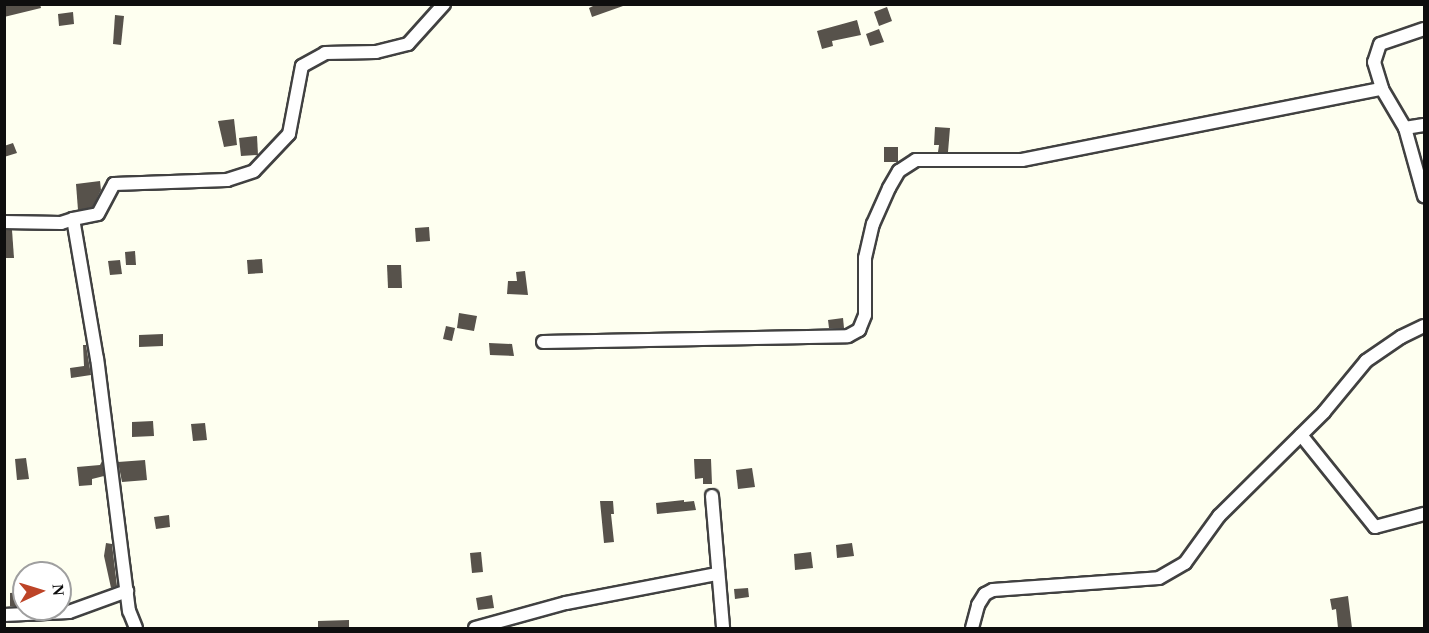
<!DOCTYPE html>
<style>
body{margin:0}
#map{position:relative;width:1429px;height:633px;overflow:hidden;background:#fefff0;font-family:"Times New Roman",serif}
div>[style]{position:absolute}
.building>*{inset:0;background:#57524b}
.roads{filter:drop-shadow(2px 0 #414141) drop-shadow(-2px 0 #414141) drop-shadow(0 2px #414141) drop-shadow(0 -2px #414141)}
.minor>*{height:12px;margin:-6px;padding:0 6px;transform-origin:6px;border-radius:6px;background:#fff}
span{translate:-50% -50%;white-space:nowrap;text-align:center;line-height:1.15;-webkit-text-stroke:6px #fff;paint-order:stroke}
.frame{position:absolute;inset:0;border:6px solid #0e0e0e;pointer-events:none}
.north{position:absolute;left:12px;top:561px;width:60px;height:60px;box-sizing:border-box;background:#fff;border:2px solid #9f9f9f;border-radius:50%;rotate:86deg;font-size:16px;font-weight:700;line-height:24px;text-align:center;color:#0e0e0e}
.north::after{content:'';display:block;margin:auto;width:21px;height:27px;background:#bd4427;clip-path:polygon(50% 0,100% 100%,50% 72%,0 100%)}
</style>
<div id="map">
<div class="building">
<div style="clip-path:polygon(4px 4px,40px 4px,41px 8px,4px 17px)"></div>
<div style="clip-path:polygon(597px 4px,623px 4px,623px 6px,592px 17px,589px 8px)"></div>
<div style="clip-path:polygon(887px 7px,892px 21px,879px 26px,874px 12px)"></div>
<div style="clip-path:polygon(73px 12px,74px 24px,59px 26px,58px 14px)"></div>
<div style="clip-path:polygon(115px 15px,124px 16px,121px 45px,113px 44px)"></div>
<div style="clip-path:polygon(857px 20px,861px 35px,832px 41px,833px 46px,822px 49px,817px 31px)"></div>
<div style="clip-path:polygon(879px 29px,884px 42px,870px 46px,866px 34px)"></div>
<div style="clip-path:polygon(234px 119px,237px 145px,224px 147px,218px 121px)"></div>
<div style="clip-path:polygon(935px 127px,950px 128px,948px 152px,938px 152px,939px 145px,934px 145px)"></div>
<div style="clip-path:polygon(257px 136px,258px 155px,241px 156px,239px 138px)"></div>
<div style="clip-path:polygon(13px 143px,17px 153px,4px 157px,4px 146px)"></div>
<div style="clip-path:polygon(884px 147px,898px 147px,898px 162px,884px 162px)"></div>
<div style="clip-path:polygon(100px 181px,101px 190px,93px 207px,78px 210px,76px 184px)"></div>
<div style="clip-path:polygon(429px 227px,430px 241px,416px 242px,415px 228px)"></div>
<div style="clip-path:polygon(4px 230px,12px 230px,14px 258px,4px 258px)"></div>
<div style="clip-path:polygon(135px 251px,136px 265px,126px 265px,125px 252px)"></div>
<div style="clip-path:polygon(262px 259px,263px 273px,248px 274px,247px 260px)"></div>
<div style="clip-path:polygon(120px 260px,122px 274px,110px 275px,108px 261px)"></div>
<div style="clip-path:polygon(387px 265px,401px 265px,402px 288px,388px 288px)"></div>
<div style="clip-path:polygon(525px 271px,528px 295px,507px 294px,508px 281px,517px 281px,516px 272px)"></div>
<div style="clip-path:polygon(459px 313px,477px 316px,474px 331px,457px 328px)"></div>
<div style="clip-path:polygon(843px 318px,844px 328px,829px 328px,828px 320px)"></div>
<div style="clip-path:polygon(446px 326px,455px 328px,452px 341px,443px 339px)"></div>
<div style="clip-path:polygon(163px 334px,163px 346px,139px 347px,139px 335px)"></div>
<div style="clip-path:polygon(489px 343px,512px 344px,514px 356px,490px 355px)"></div>
<div style="clip-path:polygon(83px 345px,86px 345px,91px 375px,71px 378px,70px 368px,84px 366px)"></div>
<div style="clip-path:polygon(153px 421px,154px 436px,132px 437px,132px 422px)"></div>
<div style="clip-path:polygon(205px 423px,207px 440px,193px 441px,191px 424px)"></div>
<div style="clip-path:polygon(26px 458px,29px 479px,17px 480px,15px 459px)"></div>
<div style="clip-path:polygon(694px 459px,711px 459px,712px 484px,703px 484px,703px 478px,695px 479px)"></div>
<div style="clip-path:polygon(145px 460px,147px 480px,122px 482px,118px 462px)"></div>
<div style="clip-path:polygon(102px 461px,104px 476px,92px 479px,92px 485px,79px 486px,77px 467px,100px 465px)"></div>
<div style="clip-path:polygon(752px 468px,755px 487px,738px 489px,736px 470px)"></div>
<div style="clip-path:polygon(684px 500px,684px 502px,694px 501px,696px 510px,657px 514px,656px 503px)"></div>
<div style="clip-path:polygon(600px 501px,613px 501px,614px 514px,611px 514px,614px 542px,604px 543px)"></div>
<div style="clip-path:polygon(169px 515px,170px 527px,156px 529px,154px 517px)"></div>
<div style="clip-path:polygon(106px 543px,112px 544px,117px 586px,111px 588px,104px 556px)"></div>
<div style="clip-path:polygon(852px 543px,854px 556px,837px 558px,836px 545px)"></div>
<div style="clip-path:polygon(481px 552px,483px 572px,472px 573px,470px 553px)"></div>
<div style="clip-path:polygon(811px 552px,813px 568px,795px 570px,794px 554px)"></div>
<div style="clip-path:polygon(748px 588px,749px 597px,735px 599px,734px 589px)"></div>
<div style="clip-path:polygon(24px 592px,24px 606px,10px 606px,10px 593px)"></div>
<div style="clip-path:polygon(492px 595px,494px 608px,478px 610px,476px 598px)"></div>
<div style="clip-path:polygon(1348px 596px,1352px 628px,1338px 628px,1336px 609px,1332px 610px,1330px 599px)"></div>
<div style="clip-path:polygon(349px 620px,349px 628px,318px 628px,318px 621px)"></div>
</div>
<div class="roads">
<div class="minor">
<div style="left:1424px;top:29px;width:46px;rotate:161.2deg"></div>
<div style="left:1380px;top:44px;width:19px;rotate:108deg"></div>
<div style="left:1374px;top:62px;width:28px;rotate:73deg"></div>
<div style="left:1382px;top:89px;width:45px;rotate:59.5deg"></div>
<div style="left:1405px;top:128px;width:71px;rotate:74.4deg"></div>
<div style="left:1405px;top:128px;width:19px;rotate:-9deg"></div>
<div style="left:4px;top:222px;width:57px;rotate:1deg"></div>
<div style="left:61px;top:223px;width:13px;rotate:-18deg"></div>
<div style="left:543px;top:342px;width:305px;rotate:-1.1deg"></div>
<div style="left:848px;top:336px;width:13px;rotate:-29deg"></div>
<div style="left:859px;top:330px;width:16px;rotate:-68deg"></div>
<div style="left:865px;top:315px;width:57px;rotate:-90deg"></div>
<div style="left:865px;top:258px;width:35px;rotate:-77deg"></div>
<div style="left:873px;top:224px;width:39px;rotate:-66deg"></div>
<div style="left:889px;top:188px;width:20px;rotate:-60deg"></div>
<div style="left:899px;top:171px;width:20px;rotate:-33deg"></div>
<div style="left:916px;top:160px;width:106px"></div>
<div style="left:1022px;top:160px;width:367px;rotate:-11.2deg"></div>
<div style="left:1301px;top:435px;width:118px;rotate:51.2deg"></div>
<div style="left:1375px;top:527px;width:51px;rotate:-14.9deg"></div>
<div style="left:712px;top:496px;width:132px;rotate:85.2deg"></div>
<div style="left:4px;top:615px;width:65px;rotate:-2.6deg"></div>
<div style="left:69px;top:612px;width:62px;rotate:-19.9deg"></div>
<div style="left:136px;top:628px;width:18px;rotate:-112deg"></div>
<div style="left:129px;top:611px;width:254px;rotate:-97.2deg"></div>
<div style="left:97px;top:359px;width:142px;rotate:-99.7deg"></div>
<div style="left:73px;top:219px;width:25px;rotate:-11deg"></div>
<div style="left:98px;top:214px;width:34px;rotate:-62deg"></div>
<div style="left:114px;top:184px;width:113px;rotate:-2deg"></div>
<div style="left:227px;top:180px;width:28px;rotate:-18deg"></div>
<div style="left:254px;top:171px;width:51px;rotate:-46.6deg"></div>
<div style="left:289px;top:134px;width:69px;rotate:-79.2deg"></div>
<div style="left:302px;top:66px;width:26px;rotate:-29deg"></div>
<div style="left:325px;top:53px;width:51px;rotate:-1.1deg"></div>
<div style="left:376px;top:52px;width:33px;rotate:-14deg"></div>
<div style="left:408px;top:44px;width:54px;rotate:-48deg"></div>
<div style="left:475px;top:628px;width:94px;rotate:-15.4deg"></div>
<div style="left:566px;top:603px;width:154px;rotate:-10.9deg"></div>
<div style="left:972px;top:628px;width:24px;rotate:-75deg"></div>
<div style="left:978px;top:605px;width:13px;rotate:-58deg"></div>
<div style="left:985px;top:594px;width:9px;rotate:-27deg"></div>
<div style="left:993px;top:590px;width:166px;rotate:-4.1deg"></div>
<div style="left:1159px;top:578px;width:30px;rotate:-30deg"></div>
<div style="left:1185px;top:563px;width:58px;rotate:-54.1deg"></div>
<div style="left:1219px;top:516px;width:148px;rotate:-44.7deg"></div>
<div style="left:1324px;top:412px;width:66px;rotate:-50.5deg"></div>
<div style="left:1366px;top:361px;width:42px;rotate:-34.4deg"></div>
<div style="left:1401px;top:337px;width:25px;rotate:-26deg"></div>
</div>
</div>
<div class="frame"></div>
<div class="north">N</div>
</div>
